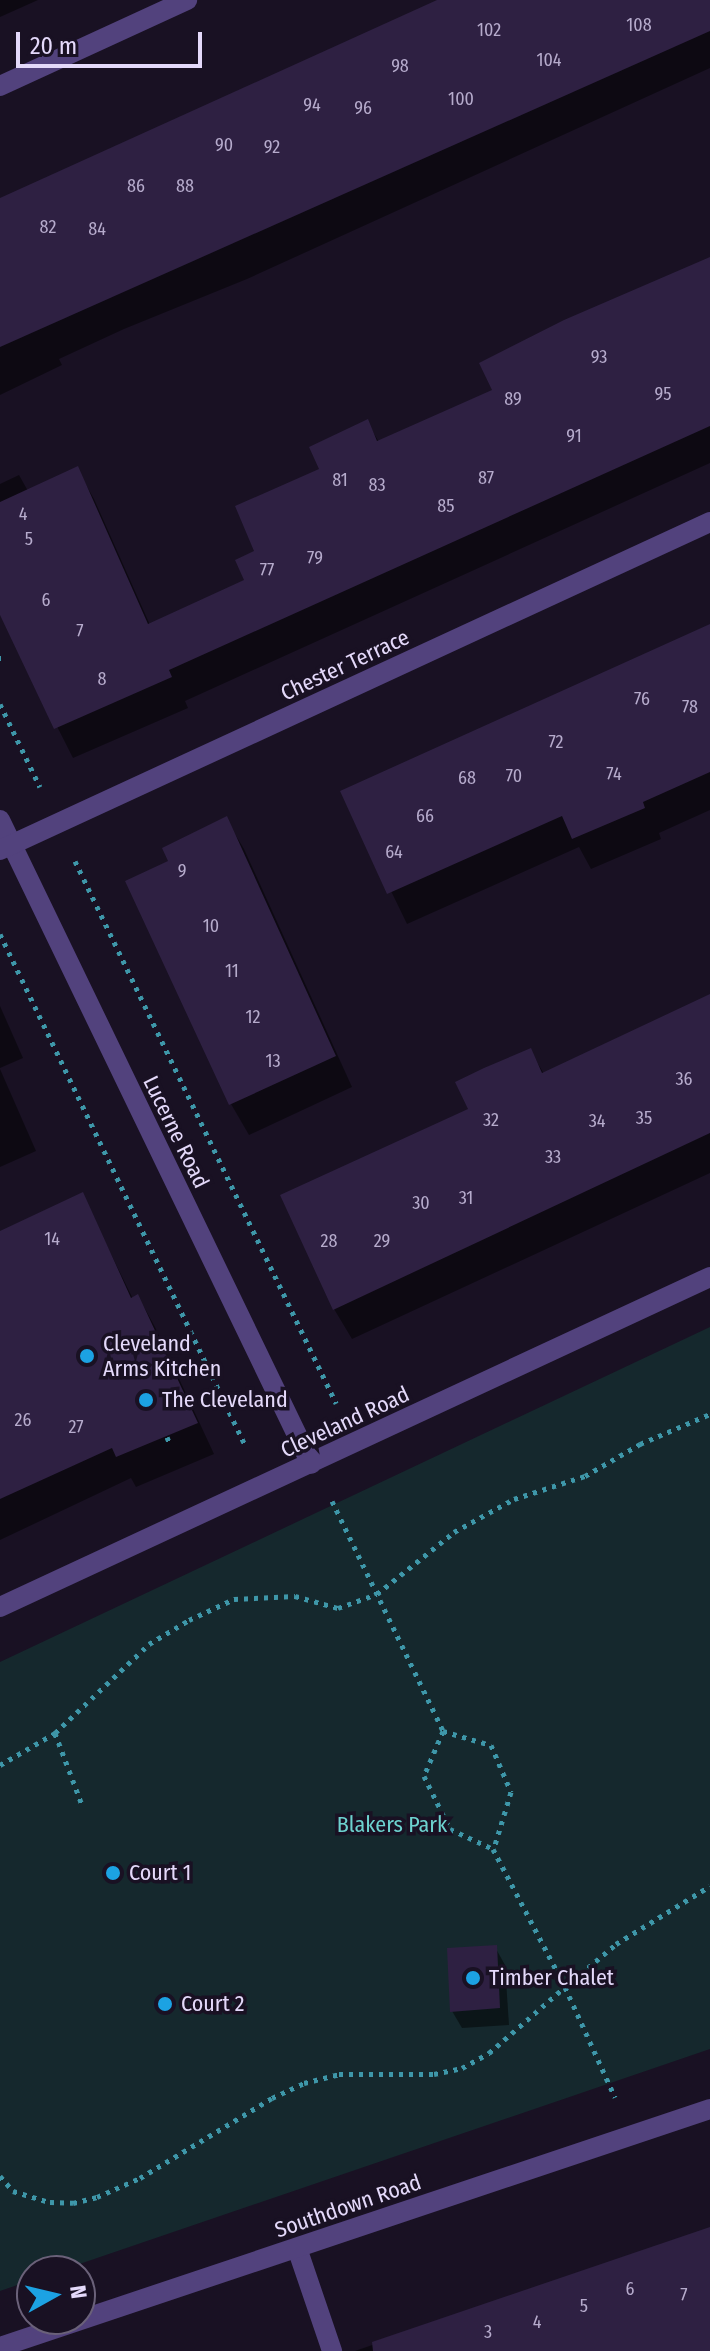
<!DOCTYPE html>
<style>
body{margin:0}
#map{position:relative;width:710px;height:2351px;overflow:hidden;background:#191123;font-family:"Fira Sans Condensed",sans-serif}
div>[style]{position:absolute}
.green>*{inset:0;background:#15282d}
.shadow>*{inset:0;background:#0007}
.building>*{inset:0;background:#2e2042}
.path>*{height:5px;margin-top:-2.5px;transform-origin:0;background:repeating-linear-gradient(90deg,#3e97a9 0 4px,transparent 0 10px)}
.minor>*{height:20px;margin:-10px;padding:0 10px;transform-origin:10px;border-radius:10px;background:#52427d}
.dots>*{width:22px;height:22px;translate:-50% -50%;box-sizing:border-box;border:4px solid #191123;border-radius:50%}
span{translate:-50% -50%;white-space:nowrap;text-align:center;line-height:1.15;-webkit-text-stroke:7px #191123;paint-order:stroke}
.number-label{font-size:18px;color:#b6abcc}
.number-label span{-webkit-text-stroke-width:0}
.street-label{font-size:22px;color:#e4d9fa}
.poi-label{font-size:22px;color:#e4d9fa}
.left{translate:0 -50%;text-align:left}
.park-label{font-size:22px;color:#6dd2cf}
.north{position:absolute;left:16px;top:2255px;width:80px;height:80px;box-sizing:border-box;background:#191123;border:2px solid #6a6179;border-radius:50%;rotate:82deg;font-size:22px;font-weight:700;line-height:32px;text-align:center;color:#e4d9fa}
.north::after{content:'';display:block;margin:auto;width:28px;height:36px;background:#1ca2e3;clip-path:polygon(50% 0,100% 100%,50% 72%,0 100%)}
.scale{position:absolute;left:16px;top:32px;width:186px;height:36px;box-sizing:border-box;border:4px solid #e4d9fa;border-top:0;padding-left:10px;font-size:24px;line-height:28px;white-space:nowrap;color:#e4d9fa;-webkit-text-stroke:6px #191123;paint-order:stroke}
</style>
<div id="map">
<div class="green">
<div style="clip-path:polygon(710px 1327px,710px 2049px,59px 2271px,32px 2271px,32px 2280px,0 2291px,0 1662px)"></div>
</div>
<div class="shadow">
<div style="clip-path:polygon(0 0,38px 0,0 17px)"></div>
<div style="clip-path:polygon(442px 0,710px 0,710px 68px,247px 279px,124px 329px,59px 359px,62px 365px,0 395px,0 199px)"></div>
<div style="clip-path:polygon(710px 259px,710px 463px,185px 701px,188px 708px,73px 758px,0 614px,0 484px,19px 475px,28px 491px,77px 469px,94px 499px,150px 625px,246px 581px,257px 552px,321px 470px,367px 422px,379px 442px,495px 391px)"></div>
<div style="clip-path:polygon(710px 625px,710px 810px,659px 833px,661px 839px,591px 869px,579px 847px,407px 924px,343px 792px)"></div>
<div style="clip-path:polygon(226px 819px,244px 849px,352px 1087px,249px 1135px,231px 1104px,171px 862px)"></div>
<div style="clip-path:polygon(710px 996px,710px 1173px,352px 1339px,334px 1309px,471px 1110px,530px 1050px,544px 1074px)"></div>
<div style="clip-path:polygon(0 1006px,23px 1058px,0 1068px)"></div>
<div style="clip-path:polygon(0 1069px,36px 1151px,0 1167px)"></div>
<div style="clip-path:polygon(82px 1195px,133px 1299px,138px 1296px,155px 1327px,214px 1454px,136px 1487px,131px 1478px,0 1540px,0 1233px)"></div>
<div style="clip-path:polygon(495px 1947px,505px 1965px,509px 2025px,462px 2028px,452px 2011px)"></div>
<div style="clip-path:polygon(710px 2228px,710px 2351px,355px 2351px)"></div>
</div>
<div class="building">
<div style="clip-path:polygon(437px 0,710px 0,710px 31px,0 347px,0 198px)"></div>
<div style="clip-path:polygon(710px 257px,710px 426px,169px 670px,172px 677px,54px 729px,0 615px,0 502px,78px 466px,148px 624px,244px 580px,235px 560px,254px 551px,235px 506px,319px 469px,309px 447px,368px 419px,377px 441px,492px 390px,479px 363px,564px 320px)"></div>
<div style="clip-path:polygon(710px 624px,710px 772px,643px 802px,645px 808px,572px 839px,562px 816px,387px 894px,340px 791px)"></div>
<div style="clip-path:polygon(227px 816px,336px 1056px,229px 1105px,125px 881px,168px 861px,162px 848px)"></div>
<div style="clip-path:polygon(710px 994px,710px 1133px,333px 1310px,280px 1195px,468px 1109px,455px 1082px,484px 1068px,531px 1048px,542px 1073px)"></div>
<div style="clip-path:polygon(83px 1192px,131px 1298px,138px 1294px,198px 1423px,116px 1457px,112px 1448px,0 1499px,0 1231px)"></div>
<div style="clip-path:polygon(497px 1945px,500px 2008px,450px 2012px,447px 1948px)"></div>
<div style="clip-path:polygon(710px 2227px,710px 2351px,373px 2351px,372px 2342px)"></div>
</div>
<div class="path">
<div style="left:0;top:658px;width:1px"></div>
<div style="left:0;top:704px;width:92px;rotate:64.3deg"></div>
<div style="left:75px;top:861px;width:602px;rotate:64.29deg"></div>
<div style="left:0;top:934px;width:567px;rotate:64.38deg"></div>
<div style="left:167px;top:1437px;width:8px;rotate:67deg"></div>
<div style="left:332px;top:1501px;width:255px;rotate:64.2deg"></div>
<div style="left:443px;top:1731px;width:49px;rotate:112.9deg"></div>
<div style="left:424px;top:1776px;width:59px;rotate:63.9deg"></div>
<div style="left:450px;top:1829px;width:47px;rotate:24.9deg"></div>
<div style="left:493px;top:1849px;width:156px;rotate:62.4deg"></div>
<div style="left:565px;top:1987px;width:67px;rotate:-40.1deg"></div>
<div style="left:616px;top:1944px;width:110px;rotate:-31.7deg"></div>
<div style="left:443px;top:1731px;width:50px;rotate:16.3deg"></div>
<div style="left:491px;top:1745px;width:51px;rotate:66.9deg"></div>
<div style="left:511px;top:1792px;width:59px;rotate:106.9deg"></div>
<div style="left:55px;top:1733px;width:77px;rotate:69.4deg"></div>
<div style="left:0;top:1765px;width:64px;rotate:-30.2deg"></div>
<div style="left:55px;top:1733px;width:129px;rotate:-43.4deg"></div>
<div style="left:149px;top:1644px;width:47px;rotate:-31deg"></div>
<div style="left:189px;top:1620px;width:50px;rotate:-25deg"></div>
<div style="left:234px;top:1599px;width:61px;rotate:-2.8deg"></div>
<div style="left:295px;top:1596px;width:45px;rotate:15.6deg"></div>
<div style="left:338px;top:1608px;width:41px;rotate:-19.7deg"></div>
<div style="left:377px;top:1594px;width:99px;rotate:-38.8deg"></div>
<div style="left:454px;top:1532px;width:68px;rotate:-28.8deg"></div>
<div style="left:514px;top:1499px;width:75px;rotate:-17.9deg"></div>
<div style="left:585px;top:1476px;width:64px;rotate:-30.2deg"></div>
<div style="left:640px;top:1444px;width:76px;rotate:-23.2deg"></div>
<div style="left:0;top:2176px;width:20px;rotate:49deg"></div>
<div style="left:13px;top:2191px;width:39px;rotate:17deg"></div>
<div style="left:50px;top:2202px;width:23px;rotate:2deg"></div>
<div style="left:73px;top:2203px;width:25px;rotate:-14deg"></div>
<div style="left:97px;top:2197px;width:47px;rotate:-23.8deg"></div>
<div style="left:140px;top:2178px;width:154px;rotate:-31.2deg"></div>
<div style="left:272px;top:2098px;width:35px;rotate:-25deg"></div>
<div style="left:304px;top:2083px;width:36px;rotate:-14deg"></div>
<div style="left:339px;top:2074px;width:95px"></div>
<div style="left:434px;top:2074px;width:29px;rotate:-12deg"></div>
<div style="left:462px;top:2068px;width:31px;rotate:-29deg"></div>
<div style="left:489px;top:2053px;width:101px;rotate:-41deg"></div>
<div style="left:565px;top:1987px;width:121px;rotate:65.6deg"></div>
</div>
<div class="minor">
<div style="left:0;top:86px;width:206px;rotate:-24.7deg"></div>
<div style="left:0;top:820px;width:715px;rotate:64.22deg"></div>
<div style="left:0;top:850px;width:782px;rotate:-24.8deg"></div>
<div style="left:0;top:1607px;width:783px;rotate:-24.93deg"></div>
<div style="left:297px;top:2248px;width:109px;rotate:71.2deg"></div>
<div style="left:0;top:2347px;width:749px;rotate:-18.53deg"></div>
</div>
<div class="dots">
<div style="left:87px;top:1356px;background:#1ca2e3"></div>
<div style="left:146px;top:1400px;background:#1ca2e3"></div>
<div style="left:113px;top:1873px;background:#1ca2e3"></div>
<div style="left:473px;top:1978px;background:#1ca2e3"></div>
<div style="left:165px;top:2004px;background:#1ca2e3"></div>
</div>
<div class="number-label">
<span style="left:639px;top:25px">108</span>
<span style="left:489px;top:30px">102</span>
<span style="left:549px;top:60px">104</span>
<span style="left:400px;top:66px">98</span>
<span style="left:461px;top:99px">100</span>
<span style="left:312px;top:105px">94</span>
<span style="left:363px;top:108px">96</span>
<span style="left:224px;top:145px">90</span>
<span style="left:272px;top:147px">92</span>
<span style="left:136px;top:186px">86</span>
<span style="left:185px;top:186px">88</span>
<span style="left:48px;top:227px">82</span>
<span style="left:97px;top:229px">84</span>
<span style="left:599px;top:357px">93</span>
<span style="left:663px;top:394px">95</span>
<span style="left:513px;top:399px">89</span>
<span style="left:574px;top:436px">91</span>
<span style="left:486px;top:478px">87</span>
<span style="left:340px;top:480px">81</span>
<span style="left:377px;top:485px">83</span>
<span style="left:446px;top:506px">85</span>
<span style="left:23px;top:514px">4</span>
<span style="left:29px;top:539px">5</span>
<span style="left:315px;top:558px">79</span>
<span style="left:267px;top:570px">77</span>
<span style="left:46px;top:600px">6</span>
<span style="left:80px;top:631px">7</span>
<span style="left:102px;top:679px">8</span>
<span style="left:642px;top:699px">76</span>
<span style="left:690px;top:707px">78</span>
<span style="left:556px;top:742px">72</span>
<span style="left:614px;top:774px">74</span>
<span style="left:514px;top:776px">70</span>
<span style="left:467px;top:778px">68</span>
<span style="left:425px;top:816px">66</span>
<span style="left:394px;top:852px">64</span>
<span style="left:182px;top:871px">9</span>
<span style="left:211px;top:926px">10</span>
<span style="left:232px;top:971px">11</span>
<span style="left:253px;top:1017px">12</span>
<span style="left:273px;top:1061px">13</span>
<span style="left:684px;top:1079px">36</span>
<span style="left:644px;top:1118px">35</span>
<span style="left:491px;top:1120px">32</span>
<span style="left:597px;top:1121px">34</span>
<span style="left:553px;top:1157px">33</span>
<span style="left:466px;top:1198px">31</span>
<span style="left:421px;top:1203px">30</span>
<span style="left:52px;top:1239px">14</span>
<span style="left:329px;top:1241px">28</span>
<span style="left:382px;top:1241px">29</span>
<span style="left:23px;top:1420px">26</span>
<span style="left:76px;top:1427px">27</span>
<span style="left:630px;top:2289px">6</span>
<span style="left:684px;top:2295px">7</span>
<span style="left:584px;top:2306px">5</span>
<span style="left:537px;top:2322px">4</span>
<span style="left:488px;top:2332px">3</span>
</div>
<div class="street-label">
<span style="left:345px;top:665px;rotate:-25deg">Chester Terrace</span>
<span style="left:176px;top:1132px;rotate:64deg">Lucerne Road</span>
<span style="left:345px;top:1422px;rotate:-25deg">Cleveland Road</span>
<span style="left:348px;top:2206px;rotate:-19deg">Southdown Road</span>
</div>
<div class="poi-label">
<span class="left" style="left:103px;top:1356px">Cleveland<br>Arms Kitchen</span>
<span class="left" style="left:162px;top:1400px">The Cleveland</span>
<span class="left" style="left:129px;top:1873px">Court 1</span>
<span class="left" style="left:489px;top:1978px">Timber Chalet</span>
<span class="left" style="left:181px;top:2004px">Court 2</span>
</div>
<div class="park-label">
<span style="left:392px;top:1825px">Blakers Park</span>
</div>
<div class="north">N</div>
<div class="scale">20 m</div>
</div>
